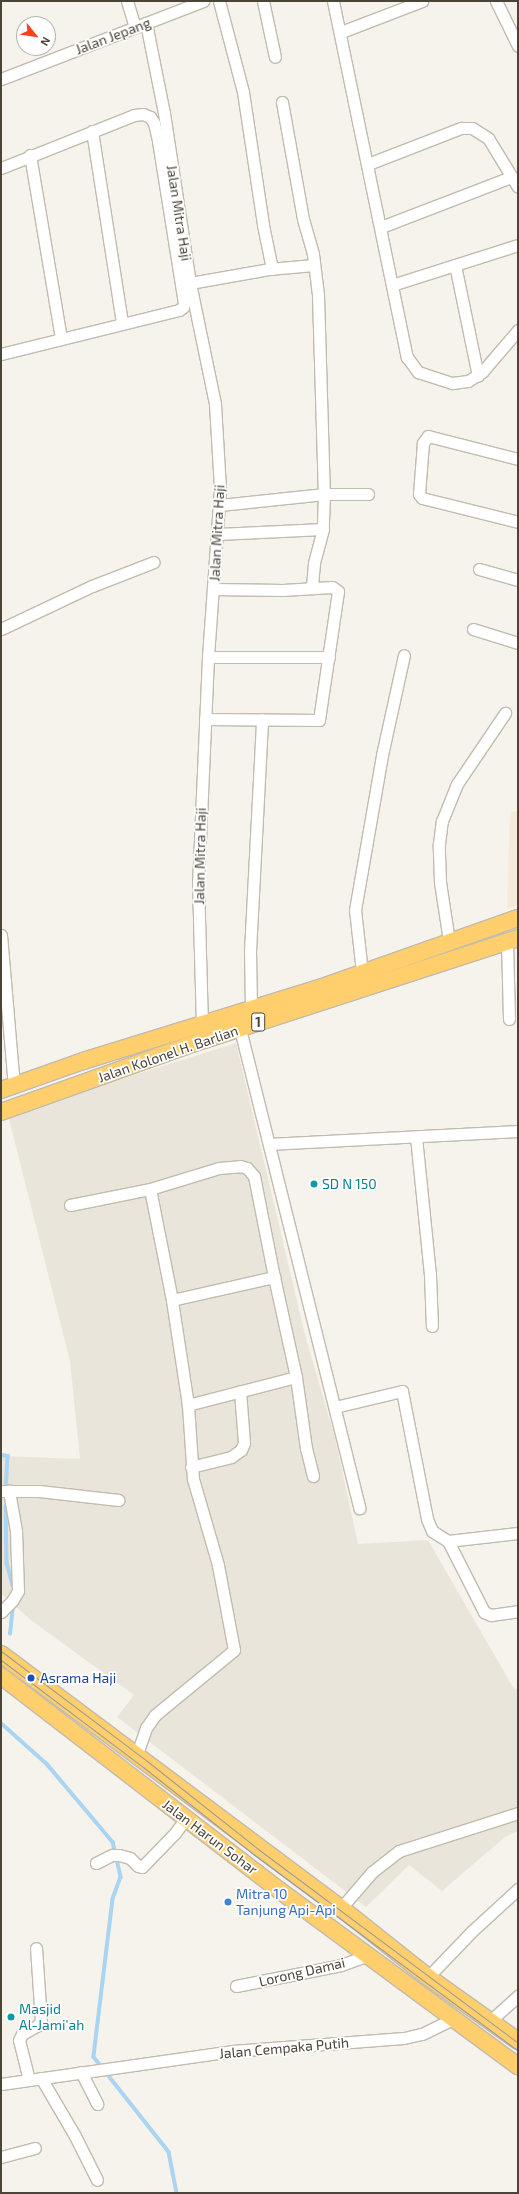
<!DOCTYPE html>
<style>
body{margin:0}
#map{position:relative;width:519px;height:2194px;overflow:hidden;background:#f6f3ec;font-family:"Exo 2",sans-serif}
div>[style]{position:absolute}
.residential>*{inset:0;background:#eae5da}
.commercial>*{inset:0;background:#f7ead8}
.stream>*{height:3.5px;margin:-1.75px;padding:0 1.75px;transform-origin:1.75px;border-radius:1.75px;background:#a9d4f2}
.roads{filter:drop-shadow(1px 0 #c2bbae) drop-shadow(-1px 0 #c2bbae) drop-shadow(0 1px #c2bbae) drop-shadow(0 -1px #c2bbae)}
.minor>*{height:11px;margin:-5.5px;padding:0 5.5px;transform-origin:5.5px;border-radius:5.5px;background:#fff}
.highway>*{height:16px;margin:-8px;padding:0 8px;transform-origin:8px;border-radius:8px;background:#ffcf6e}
.tram>*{height:1px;margin:-0.5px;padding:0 0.5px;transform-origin:0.5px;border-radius:0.5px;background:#9a9a9a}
.dots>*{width:11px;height:11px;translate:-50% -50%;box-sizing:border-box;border:2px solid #fff;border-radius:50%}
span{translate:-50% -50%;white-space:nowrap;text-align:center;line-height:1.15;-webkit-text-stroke:3.5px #fff;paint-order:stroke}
.shield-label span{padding:1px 3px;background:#fff;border:1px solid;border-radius:3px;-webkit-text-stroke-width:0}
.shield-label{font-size:13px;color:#4b4439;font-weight:700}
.street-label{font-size:14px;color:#4b4439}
.culture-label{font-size:14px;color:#0d838f}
.left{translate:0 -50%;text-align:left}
.transit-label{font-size:14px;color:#164399}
.shop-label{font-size:14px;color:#366cbe}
.frame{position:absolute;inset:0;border:2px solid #4b4439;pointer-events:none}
.north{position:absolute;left:16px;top:16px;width:40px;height:40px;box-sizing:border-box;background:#fff;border:1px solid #b7b4b0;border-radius:50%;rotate:120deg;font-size:11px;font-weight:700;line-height:16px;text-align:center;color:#4b4439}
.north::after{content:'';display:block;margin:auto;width:14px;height:18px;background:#fc3f1d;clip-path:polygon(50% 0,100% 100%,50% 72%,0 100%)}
</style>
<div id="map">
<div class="residential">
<div style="clip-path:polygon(236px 1043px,305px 1335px,335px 1438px,358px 1544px,428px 1540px,514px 1689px,518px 1688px,518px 1831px,505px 1837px,442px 1891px,409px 1865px,366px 1907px,117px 1717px,134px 1695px,32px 1621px,1px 1594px,1px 1456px,80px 1459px,70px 1361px,8px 1115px)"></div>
</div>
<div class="commercial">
<div style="clip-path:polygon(518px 811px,518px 905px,507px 908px,510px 812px)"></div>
</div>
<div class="stream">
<div style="left:1px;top:1455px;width:7px;rotate:8deg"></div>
<div style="left:8px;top:1456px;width:33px;rotate:93deg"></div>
<div style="left:6px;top:1506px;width:57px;rotate:89deg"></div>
<div style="left:7px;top:1563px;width:23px;rotate:75deg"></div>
<div style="left:10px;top:1634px;width:29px;rotate:-84deg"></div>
<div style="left:1px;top:1723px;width:62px;rotate:41.7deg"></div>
<div style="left:47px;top:1764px;width:102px;rotate:49.8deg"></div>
<div style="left:113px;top:1842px;width:36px;rotate:77deg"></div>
<div style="left:121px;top:1877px;width:23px;rotate:110deg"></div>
<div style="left:113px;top:1899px;width:159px;rotate:96.9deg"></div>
<div style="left:94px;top:2057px;width:121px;rotate:51.7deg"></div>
<div style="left:169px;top:2152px;width:42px;rotate:79deg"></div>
</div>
<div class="roads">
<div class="minor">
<div style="left:127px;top:1px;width:27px;rotate:73deg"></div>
<div style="left:219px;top:1px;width:94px;rotate:75.2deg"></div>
<div style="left:243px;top:92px;width:134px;rotate:81.4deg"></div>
<div style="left:263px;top:225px;width:45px;rotate:78.4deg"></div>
<div style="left:263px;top:1px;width:57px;rotate:77.9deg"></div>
<div style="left:333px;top:1px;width:364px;rotate:78.3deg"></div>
<div style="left:407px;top:357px;width:19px;rotate:54deg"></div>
<div style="left:418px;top:372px;width:36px;rotate:18deg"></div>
<div style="left:452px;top:383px;width:16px;rotate:-7deg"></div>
<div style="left:468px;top:381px;width:17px;rotate:-33deg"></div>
<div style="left:482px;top:372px;width:55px;rotate:-49.4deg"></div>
<div style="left:496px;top:1px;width:50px;rotate:63.9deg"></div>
<div style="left:146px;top:23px;width:92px;rotate:78.7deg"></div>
<div style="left:164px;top:113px;width:172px;rotate:81.3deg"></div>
<div style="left:190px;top:283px;width:124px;rotate:78.3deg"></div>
<div style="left:215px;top:404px;width:85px;rotate:86.6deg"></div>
<div style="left:220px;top:489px;width:168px;rotate:94.1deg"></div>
<div style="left:208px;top:657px;width:225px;rotate:92.5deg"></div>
<div style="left:198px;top:882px;width:143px;rotate:88.4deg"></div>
<div style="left:341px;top:32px;width:87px;rotate:-20.9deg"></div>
<div style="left:1px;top:79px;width:217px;rotate:-21.1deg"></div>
<div style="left:282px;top:102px;width:119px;rotate:79.8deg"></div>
<div style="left:303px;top:219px;width:36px;rotate:74deg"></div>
<div style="left:313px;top:254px;width:41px;rotate:83deg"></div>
<div style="left:318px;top:295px;width:199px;rotate:88.3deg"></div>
<div style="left:324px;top:494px;width:35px;rotate:92deg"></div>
<div style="left:323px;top:529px;width:35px;rotate:105deg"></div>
<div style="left:314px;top:563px;width:25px;rotate:95deg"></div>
<div style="left:92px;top:131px;width:194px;rotate:81.1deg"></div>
<div style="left:30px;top:155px;width:186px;rotate:80.4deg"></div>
<div style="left:368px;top:164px;width:100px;rotate:-21.2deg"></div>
<div style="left:461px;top:128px;width:11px"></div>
<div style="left:472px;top:128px;width:19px;rotate:32deg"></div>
<div style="left:488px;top:138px;width:57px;rotate:58.5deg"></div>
<div style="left:1px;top:168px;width:143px;rotate:-21.7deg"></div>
<div style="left:134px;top:115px;width:9px;rotate:-6deg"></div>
<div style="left:143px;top:114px;width:8px;rotate:23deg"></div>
<div style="left:150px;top:117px;width:7px;rotate:56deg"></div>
<div style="left:154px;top:123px;width:18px;rotate:77deg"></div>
<div style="left:158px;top:141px;width:164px;rotate:80.9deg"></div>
<div style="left:184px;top:303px;width:4px;rotate:104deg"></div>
<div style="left:183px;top:307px;width:5px;rotate:143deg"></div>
<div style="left:179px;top:310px;width:183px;rotate:166.1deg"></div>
<div style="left:381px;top:227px;width:139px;rotate:-21deg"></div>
<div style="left:455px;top:265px;width:113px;rotate:78.3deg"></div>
<div style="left:190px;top:283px;width:80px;rotate:-10deg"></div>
<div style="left:269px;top:269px;width:45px;rotate:-5.1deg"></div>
<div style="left:392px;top:285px;width:132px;rotate:-17.6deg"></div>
<div style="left:518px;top:459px;width:93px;rotate:-165.7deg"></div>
<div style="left:428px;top:436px;width:9px;rotate:126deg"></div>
<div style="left:423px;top:443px;width:51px;rotate:94.5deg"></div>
<div style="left:419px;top:494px;width:5px;rotate:53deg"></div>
<div style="left:422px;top:498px;width:99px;rotate:14deg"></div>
<div style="left:220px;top:505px;width:105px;rotate:-6deg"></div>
<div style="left:324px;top:494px;width:44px"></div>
<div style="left:218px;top:534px;width:105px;rotate:-2.7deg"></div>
<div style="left:479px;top:569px;width:41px;rotate:15.8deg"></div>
<div style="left:1px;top:629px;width:101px;rotate:-25.3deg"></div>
<div style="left:92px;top:586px;width:66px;rotate:-21.2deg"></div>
<div style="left:473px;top:629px;width:47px;rotate:17.3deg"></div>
<div style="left:208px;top:657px;width:121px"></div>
<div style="left:205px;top:719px;width:114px;rotate:0.5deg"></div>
<div style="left:319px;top:720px;width:130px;rotate:-81.6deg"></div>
<div style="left:338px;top:591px;width:7px;rotate:-146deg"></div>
<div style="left:332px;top:587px;width:49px;rotate:176.5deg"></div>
<div style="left:283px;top:590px;width:70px;rotate:-179.2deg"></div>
<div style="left:1px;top:935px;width:152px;rotate:85.1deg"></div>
<div style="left:449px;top:941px;width:60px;rotate:-98.7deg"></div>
<div style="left:440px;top:882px;width:38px;rotate:-92deg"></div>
<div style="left:439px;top:844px;width:23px;rotate:-83deg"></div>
<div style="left:442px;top:821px;width:40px;rotate:-68deg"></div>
<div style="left:457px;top:784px;width:86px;rotate:-55.9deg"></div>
<div style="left:507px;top:942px;width:77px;rotate:88.5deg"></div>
<div style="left:362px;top:972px;width:62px;rotate:-96.4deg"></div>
<div style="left:355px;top:910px;width:157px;rotate:-80.1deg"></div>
<div style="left:382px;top:755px;width:102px;rotate:-77.6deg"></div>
<div style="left:251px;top:1008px;width:57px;rotate:-91deg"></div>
<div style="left:250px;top:951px;width:232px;rotate:-87deg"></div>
<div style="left:240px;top:1029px;width:494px;rotate:76deg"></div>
<div style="left:416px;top:1137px;width:139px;rotate:84.2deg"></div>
<div style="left:430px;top:1275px;width:51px;rotate:87.8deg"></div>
<div style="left:269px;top:1144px;width:249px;rotate:-3deg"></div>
<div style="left:70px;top:1205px;width:82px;rotate:-11.3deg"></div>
<div style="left:150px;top:1189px;width:72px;rotate:-16.9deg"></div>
<div style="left:219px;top:1168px;width:21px;rotate:-5deg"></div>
<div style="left:240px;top:1166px;width:7px;rotate:16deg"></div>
<div style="left:247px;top:1168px;width:11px;rotate:49deg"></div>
<div style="left:254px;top:1176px;width:103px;rotate:78.8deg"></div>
<div style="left:274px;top:1277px;width:102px;rotate:77.6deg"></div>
<div style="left:296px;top:1377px;width:112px;rotate:165.5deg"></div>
<div style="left:188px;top:1405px;width:106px;rotate:-98.7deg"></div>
<div style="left:172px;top:1300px;width:113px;rotate:-101.2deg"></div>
<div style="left:172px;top:1300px;width:105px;rotate:-12.7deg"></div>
<div style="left:296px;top:1377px;width:72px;rotate:82deg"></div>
<div style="left:306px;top:1448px;width:29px;rotate:76deg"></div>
<div style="left:335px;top:1407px;width:69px;rotate:-13.4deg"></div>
<div style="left:402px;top:1391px;width:130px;rotate:78.9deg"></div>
<div style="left:427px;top:1519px;width:13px;rotate:67deg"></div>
<div style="left:432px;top:1531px;width:19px;rotate:32deg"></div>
<div style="left:448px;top:1541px;width:70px;rotate:-6.5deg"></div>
<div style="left:191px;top:1467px;width:41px;rotate:-14deg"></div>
<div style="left:231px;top:1457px;width:12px;rotate:-35deg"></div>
<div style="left:241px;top:1450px;width:8px;rotate:-67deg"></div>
<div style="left:244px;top:1443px;width:52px;rotate:-94.4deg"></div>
<div style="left:1px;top:1491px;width:38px"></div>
<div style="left:39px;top:1491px;width:80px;rotate:6.5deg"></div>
<div style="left:448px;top:1541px;width:80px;rotate:63.1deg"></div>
<div style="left:484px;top:1612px;width:8px;rotate:23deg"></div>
<div style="left:491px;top:1615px;width:27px;rotate:-8deg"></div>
<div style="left:1px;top:1612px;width:16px;rotate:-45deg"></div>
<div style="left:12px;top:1601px;width:12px;rotate:-59deg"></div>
<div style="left:18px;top:1591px;width:60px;rotate:-91.9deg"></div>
<div style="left:16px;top:1531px;width:41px;rotate:-99.9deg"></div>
<div style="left:137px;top:1754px;width:28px;rotate:-71deg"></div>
<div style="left:146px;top:1728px;width:16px;rotate:-55deg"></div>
<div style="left:155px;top:1715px;width:102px;rotate:-39.4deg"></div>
<div style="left:234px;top:1650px;width:86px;rotate:-100.7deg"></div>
<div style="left:218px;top:1565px;width:90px;rotate:-106.2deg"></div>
<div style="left:193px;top:1479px;width:74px;rotate:-93.9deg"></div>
<div style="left:96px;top:1863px;width:18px;rotate:-27deg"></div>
<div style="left:112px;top:1855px;width:7px"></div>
<div style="left:119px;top:1855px;width:11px;rotate:15deg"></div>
<div style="left:130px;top:1858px;width:11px;rotate:45deg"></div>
<div style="left:138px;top:1866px;width:4px;rotate:14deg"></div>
<div style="left:142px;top:1867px;width:47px;rotate:-45.9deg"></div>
<div style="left:175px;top:1833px;width:19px;rotate:-54deg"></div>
<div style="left:341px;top:1908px;width:48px;rotate:-49.3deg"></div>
<div style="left:372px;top:1872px;width:34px;rotate:-38deg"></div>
<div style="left:399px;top:1851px;width:125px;rotate:-17.7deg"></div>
<div style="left:428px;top:1977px;width:62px;rotate:-46.3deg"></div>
<div style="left:471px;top:1932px;width:64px;rotate:-42.5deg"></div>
<div style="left:236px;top:1986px;width:107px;rotate:-11.3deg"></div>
<div style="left:341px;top:1965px;width:29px;rotate:-20deg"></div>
<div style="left:490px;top:2021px;width:38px;rotate:-42deg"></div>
<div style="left:81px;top:2072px;width:36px;rotate:63deg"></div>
<div style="left:41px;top:2078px;width:67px;rotate:59.6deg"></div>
<div style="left:75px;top:2136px;width:49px;rotate:63.4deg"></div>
<div style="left:29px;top:2080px;width:41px;rotate:-104deg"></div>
<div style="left:19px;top:2040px;width:7px;rotate:-63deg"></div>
<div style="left:22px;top:2034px;width:18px;rotate:-29deg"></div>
<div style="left:38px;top:2025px;width:5px;rotate:-53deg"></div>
<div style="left:41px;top:2021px;width:73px;rotate:-93.9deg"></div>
<div style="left:1px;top:2084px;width:233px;rotate:-8.1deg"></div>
<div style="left:232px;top:2051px;width:172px;rotate:-4.3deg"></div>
<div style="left:404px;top:2038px;width:18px;rotate:-13deg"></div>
<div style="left:422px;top:2034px;width:37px;rotate:-26deg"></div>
<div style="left:1px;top:2157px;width:35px;rotate:-15deg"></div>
</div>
<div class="highway">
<div style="left:1px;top:1090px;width:87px;rotate:-19.5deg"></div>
<div style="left:83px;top:1061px;width:250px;rotate:-17.2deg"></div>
<div style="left:322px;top:987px;width:208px;rotate:-19.4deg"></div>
<div style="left:1px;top:1112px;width:196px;rotate:-19.6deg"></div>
<div style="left:186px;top:1046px;width:349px;rotate:-18deg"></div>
<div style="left:1px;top:1654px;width:424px;rotate:36.8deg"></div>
<div style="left:341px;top:1908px;width:111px;rotate:38.4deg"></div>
<div style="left:428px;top:1977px;width:110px;rotate:35.4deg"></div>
<div style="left:1px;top:1676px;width:351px;rotate:37.6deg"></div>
<div style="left:279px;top:1890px;width:297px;rotate:36.4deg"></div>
</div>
</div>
<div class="tram">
<div style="left:1px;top:1651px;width:183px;rotate:37deg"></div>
<div style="left:147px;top:1761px;width:142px;rotate:38.4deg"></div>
<div style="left:258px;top:1849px;width:324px;rotate:36.7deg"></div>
<div style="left:1px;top:1660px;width:178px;rotate:37deg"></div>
<div style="left:143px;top:1767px;width:140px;rotate:38.3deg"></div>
<div style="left:253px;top:1854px;width:330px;rotate:36.6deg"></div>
</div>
<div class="dots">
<div style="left:314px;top:1184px;background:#0f9aa8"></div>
<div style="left:31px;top:1678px;background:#1a4fb4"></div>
<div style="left:228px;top:1902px;background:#3f7fe0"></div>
<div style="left:11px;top:2017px;background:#0f9aa8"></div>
</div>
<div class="shield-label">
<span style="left:258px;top:1022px">1</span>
</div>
<div class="street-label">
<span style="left:113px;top:36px;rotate:-21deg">Jalan Jepang</span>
<span style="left:179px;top:213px;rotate:81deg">Jalan Mitra Haji</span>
<span style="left:217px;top:533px;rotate:-87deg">Jalan Mitra Haji</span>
<span style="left:200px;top:856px;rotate:-89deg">Jalan Mitra Haji</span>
<span style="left:168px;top:1054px;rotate:-19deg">Jalan Kolonel H. Barlian</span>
<span style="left:210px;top:1837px;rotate:37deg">Jalan Harun Sohar</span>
<span style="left:302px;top:1972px;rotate:-13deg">Lorong Damai</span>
<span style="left:284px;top:2048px;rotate:-5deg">Jalan Cempaka Putih</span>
</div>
<div class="culture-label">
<span class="left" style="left:322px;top:1184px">SD N 150</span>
<span class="left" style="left:19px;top:2017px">Masjid<br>Al-Jami'ah</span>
</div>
<div class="transit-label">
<span class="left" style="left:40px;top:1678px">Asrama Haji</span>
</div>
<div class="shop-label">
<span class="left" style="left:236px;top:1902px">Mitra 10<br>Tanjung Api-Api</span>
</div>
<div class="frame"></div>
<div class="north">N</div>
</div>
